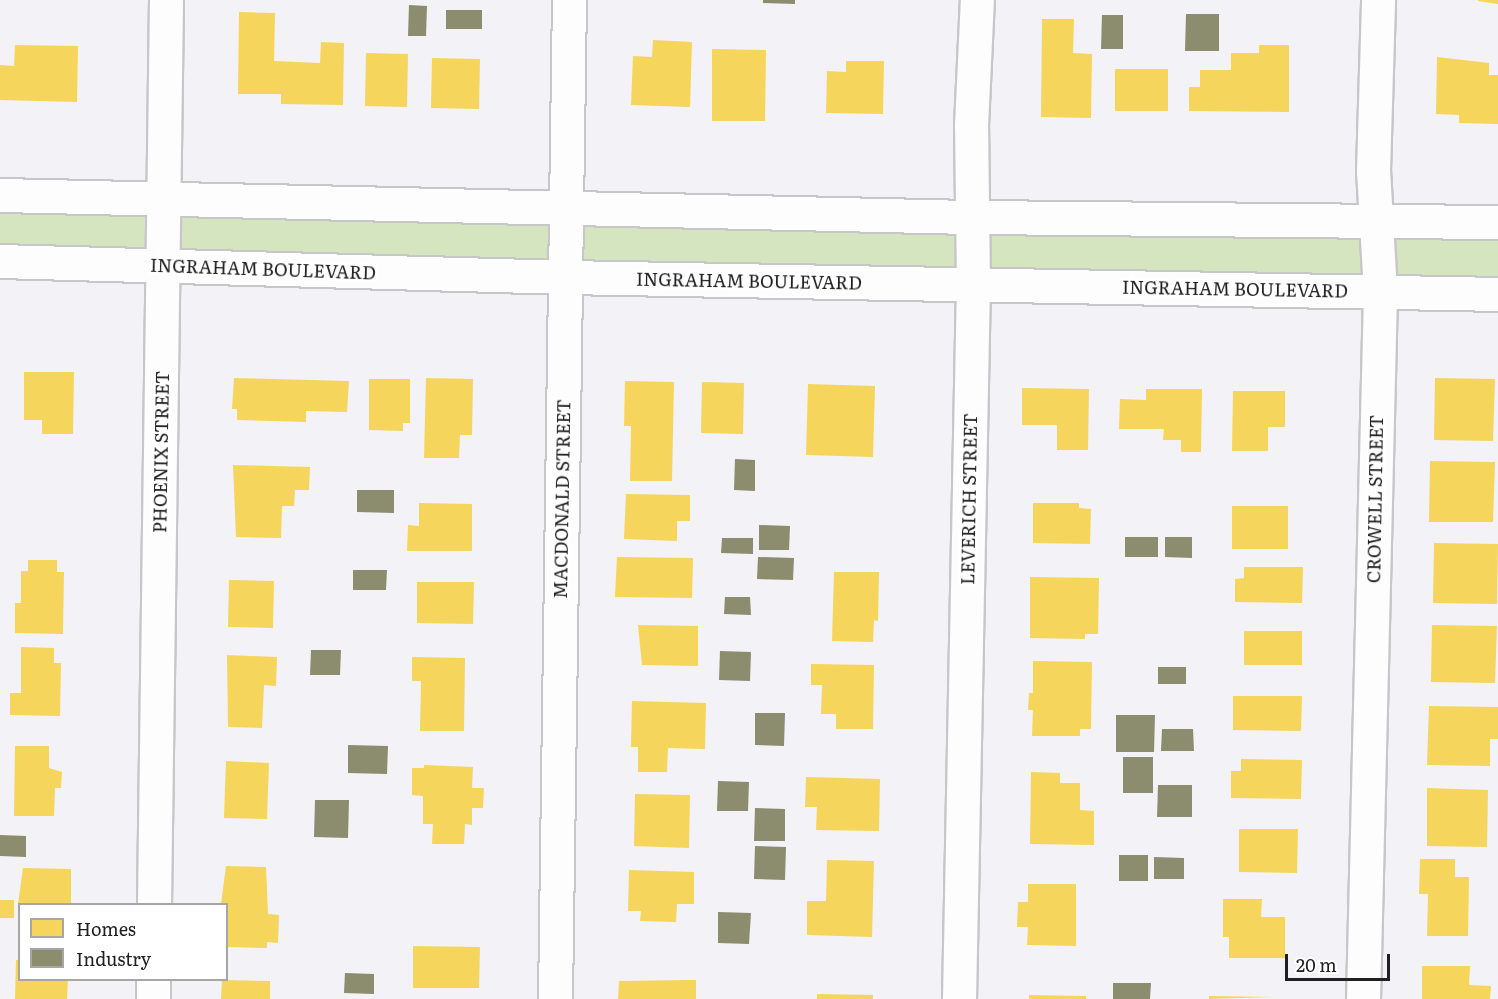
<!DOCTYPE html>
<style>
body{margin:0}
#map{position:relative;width:1498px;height:999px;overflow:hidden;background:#f2f2f7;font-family:Literata,serif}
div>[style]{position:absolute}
.green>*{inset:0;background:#d5e5bf}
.homes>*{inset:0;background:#f6d55c}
.industry>*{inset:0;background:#8c8c6e}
.roads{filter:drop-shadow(2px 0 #c7c7ca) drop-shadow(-2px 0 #c7c7ca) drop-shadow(0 2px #c7c7ca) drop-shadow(0 -2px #c7c7ca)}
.minor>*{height:33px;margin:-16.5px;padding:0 16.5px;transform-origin:16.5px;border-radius:16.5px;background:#fdfdfe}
span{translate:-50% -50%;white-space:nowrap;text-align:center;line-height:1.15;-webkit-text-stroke:6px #fff;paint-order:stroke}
.street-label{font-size:18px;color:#202023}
.legend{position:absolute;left:18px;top:903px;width:210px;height:78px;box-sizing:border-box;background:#fff;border:2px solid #a6a6a7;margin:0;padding:8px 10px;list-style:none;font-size:18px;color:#202023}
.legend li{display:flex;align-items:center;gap:12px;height:30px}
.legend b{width:30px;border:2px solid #a6a6a7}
.scale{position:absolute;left:1285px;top:954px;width:105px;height:27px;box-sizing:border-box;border:3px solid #202023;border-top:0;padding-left:8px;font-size:18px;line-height:21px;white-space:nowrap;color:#202023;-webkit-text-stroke:4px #fff;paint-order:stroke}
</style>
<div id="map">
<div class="green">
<div style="clip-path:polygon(0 195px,1498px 222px,1498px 294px,0 261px)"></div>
</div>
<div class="homes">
<div style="clip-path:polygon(1478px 0,1498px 0,1498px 4px,1478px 1px)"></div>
<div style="clip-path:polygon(239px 12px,275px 13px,274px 61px,320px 63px,321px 42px,344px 43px,343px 105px,281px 104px,281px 94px,238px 94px)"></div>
<div style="clip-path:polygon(1042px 19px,1074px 19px,1073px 53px,1092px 54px,1091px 118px,1041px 117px)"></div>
<div style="clip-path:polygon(653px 40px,692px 42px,690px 107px,631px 105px,633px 56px,652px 57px)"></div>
<div style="clip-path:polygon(15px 45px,78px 46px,77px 102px,0 100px,0 65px,14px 66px)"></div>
<div style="clip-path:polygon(1259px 45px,1289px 45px,1289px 112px,1189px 111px,1189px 87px,1200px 87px,1200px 70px,1231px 70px,1231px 53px,1259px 53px)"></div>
<div style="clip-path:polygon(712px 49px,766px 50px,765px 121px,712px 121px)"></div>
<div style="clip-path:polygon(366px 53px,408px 54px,407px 107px,365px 106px)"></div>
<div style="clip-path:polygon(1437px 57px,1489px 63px,1489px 75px,1498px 75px,1498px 124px,1459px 123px,1459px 115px,1436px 114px)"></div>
<div style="clip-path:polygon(432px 58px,480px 59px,479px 109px,431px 108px)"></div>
<div style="clip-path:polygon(846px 61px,884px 61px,883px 114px,826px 113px,827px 71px,846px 72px)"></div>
<div style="clip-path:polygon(1115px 69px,1168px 69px,1168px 111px,1115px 111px)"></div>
<div style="clip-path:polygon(24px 372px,74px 372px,73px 434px,42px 434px,42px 420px,24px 420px)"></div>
<div style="clip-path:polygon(234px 378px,349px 381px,347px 412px,306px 411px,306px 422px,237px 420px,237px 409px,232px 409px)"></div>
<div style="clip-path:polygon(426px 378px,473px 379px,472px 435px,460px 435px,459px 458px,424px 458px)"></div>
<div style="clip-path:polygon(1435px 378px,1495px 379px,1493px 441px,1434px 440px)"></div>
<div style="clip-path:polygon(369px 379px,410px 379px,410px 423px,403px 423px,403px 431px,369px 430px)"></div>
<div style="clip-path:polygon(625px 381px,674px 382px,672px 481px,630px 481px,631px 426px,624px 426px)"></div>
<div style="clip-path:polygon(702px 382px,744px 383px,743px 434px,701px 433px)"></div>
<div style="clip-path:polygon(808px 384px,875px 386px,873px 457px,806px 455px)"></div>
<div style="clip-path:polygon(1022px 388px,1089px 389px,1088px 450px,1057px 450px,1057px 425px,1022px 425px)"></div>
<div style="clip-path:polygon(1146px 389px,1202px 389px,1201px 452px,1181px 452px,1181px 440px,1163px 440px,1164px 429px,1119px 429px,1120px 399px,1146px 400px)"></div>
<div style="clip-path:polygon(1233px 391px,1285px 391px,1285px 427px,1268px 427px,1268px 451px,1232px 451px)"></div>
<div style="clip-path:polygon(1430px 461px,1495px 462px,1493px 522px,1429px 522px)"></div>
<div style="clip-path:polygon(233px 465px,310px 467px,309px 490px,295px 490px,294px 506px,282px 506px,281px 538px,236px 537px)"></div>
<div style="clip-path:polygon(626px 494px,690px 495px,690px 521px,677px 521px,677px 541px,624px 539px)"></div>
<div style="clip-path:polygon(419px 503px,472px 504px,472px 551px,407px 551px,408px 525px,419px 526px)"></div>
<div style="clip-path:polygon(1033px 503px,1079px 503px,1079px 508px,1091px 509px,1090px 544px,1033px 543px)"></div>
<div style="clip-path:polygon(1232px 506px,1288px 506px,1288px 549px,1232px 549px)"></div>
<div style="clip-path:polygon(1434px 543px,1498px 544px,1497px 604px,1433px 603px)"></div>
<div style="clip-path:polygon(617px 557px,693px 558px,692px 598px,615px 597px)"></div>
<div style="clip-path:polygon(28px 560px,57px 560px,57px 572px,64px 572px,63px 634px,15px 633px,15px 603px,21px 603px,21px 571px,28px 571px)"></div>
<div style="clip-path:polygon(1244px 567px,1303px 567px,1302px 603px,1235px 602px,1235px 579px,1244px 578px)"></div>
<div style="clip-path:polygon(834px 572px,879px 572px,878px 621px,874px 620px,873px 642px,832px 641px)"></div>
<div style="clip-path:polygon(1030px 577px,1099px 578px,1098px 634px,1085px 634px,1085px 639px,1030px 638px)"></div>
<div style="clip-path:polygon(229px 580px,274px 581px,273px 628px,228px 627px)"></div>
<div style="clip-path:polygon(417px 582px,474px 582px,473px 624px,417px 623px)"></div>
<div style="clip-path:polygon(638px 625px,698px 626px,698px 666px,642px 665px)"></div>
<div style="clip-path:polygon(1432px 625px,1497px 626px,1495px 683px,1431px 682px)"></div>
<div style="clip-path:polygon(1244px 631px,1302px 631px,1302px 665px,1244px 665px)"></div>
<div style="clip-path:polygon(21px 647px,54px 648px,54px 663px,61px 663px,60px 716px,10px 715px,10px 693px,21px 693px)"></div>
<div style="clip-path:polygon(227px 655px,277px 657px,276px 686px,264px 685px,262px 728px,228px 727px)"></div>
<div style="clip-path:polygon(412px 657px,465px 658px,464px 731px,420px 731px,421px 681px,412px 681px)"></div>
<div style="clip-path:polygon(1033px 661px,1092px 662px,1091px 729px,1080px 729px,1080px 736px,1032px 736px,1033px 710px,1028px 710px,1029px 693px,1033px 693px)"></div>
<div style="clip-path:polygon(811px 664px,874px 665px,873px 729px,836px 729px,836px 714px,821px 714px,822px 685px,811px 685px)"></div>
<div style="clip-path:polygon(1233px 696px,1302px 696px,1301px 731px,1233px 730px)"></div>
<div style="clip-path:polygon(632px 701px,706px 703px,705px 749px,668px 748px,667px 772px,638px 772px,638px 747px,631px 747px)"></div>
<div style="clip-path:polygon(1429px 706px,1498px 707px,1498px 739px,1490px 739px,1490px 766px,1427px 765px)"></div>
<div style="clip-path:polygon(15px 746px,49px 746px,49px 768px,62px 772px,61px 788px,55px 788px,54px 816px,14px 816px)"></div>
<div style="clip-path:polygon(1241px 759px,1302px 760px,1301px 799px,1231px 798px,1231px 771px,1241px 771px)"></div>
<div style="clip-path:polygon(226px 761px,269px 763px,267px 819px,224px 818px)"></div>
<div style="clip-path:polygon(424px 765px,473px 767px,472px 788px,484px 788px,483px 808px,472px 808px,472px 825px,465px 824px,464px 844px,432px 844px,433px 824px,423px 824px,423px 796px,412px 795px,412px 768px,424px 768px)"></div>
<div style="clip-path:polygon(1031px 772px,1060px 773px,1060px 783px,1080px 783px,1080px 810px,1094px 811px,1094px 845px,1030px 844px)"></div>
<div style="clip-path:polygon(806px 777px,880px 779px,879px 831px,816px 830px,817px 807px,805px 807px)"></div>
<div style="clip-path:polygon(1427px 788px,1488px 790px,1487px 847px,1427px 846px)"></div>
<div style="clip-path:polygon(635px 794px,690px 795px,689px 848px,634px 846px)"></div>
<div style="clip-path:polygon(1239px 829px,1298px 829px,1297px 873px,1239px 872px)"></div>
<div style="clip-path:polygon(1420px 859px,1455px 859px,1455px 877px,1469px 877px,1468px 936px,1427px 936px,1428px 894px,1419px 894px)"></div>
<div style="clip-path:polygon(827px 860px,874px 861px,872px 937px,807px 935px,807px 901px,826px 901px)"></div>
<div style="clip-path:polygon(226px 866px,266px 867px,268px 914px,279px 915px,278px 943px,267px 942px,267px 948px,226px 947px,226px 904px,221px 904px)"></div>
<div style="clip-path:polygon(23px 868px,71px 869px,71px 904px,18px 904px)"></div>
<div style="clip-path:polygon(629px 870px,694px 872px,694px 904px,677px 904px,676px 922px,640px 921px,641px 911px,628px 911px)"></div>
<div style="clip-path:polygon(1028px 884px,1076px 884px,1076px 946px,1027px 945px,1028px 927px,1017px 927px,1018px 902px,1028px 902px)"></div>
<div style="clip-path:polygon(1223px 899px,1262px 899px,1261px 917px,1285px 917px,1285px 958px,1229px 958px,1229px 937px,1223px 937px)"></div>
<div style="clip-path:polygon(0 900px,14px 900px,14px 918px,0 918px)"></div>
<div style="clip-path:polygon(413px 946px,480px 947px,479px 988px,413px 988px)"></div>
<div style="clip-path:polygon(16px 960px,20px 960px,20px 980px,68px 980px,67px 999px,15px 999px)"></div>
<div style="clip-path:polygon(1422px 966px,1470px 966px,1469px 985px,1491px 986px,1490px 999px,1422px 999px)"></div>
<div style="clip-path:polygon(222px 980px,270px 981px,270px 999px,221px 999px)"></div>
<div style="clip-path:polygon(688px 980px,696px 980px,696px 999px,618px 999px,619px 981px)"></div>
<div style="clip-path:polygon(817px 994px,873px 995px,873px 999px,817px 999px)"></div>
<div style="clip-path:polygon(1029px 995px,1086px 996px,1086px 999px,1029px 999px)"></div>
<div style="clip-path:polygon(1209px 996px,1276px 997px,1209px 999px)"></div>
</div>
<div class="industry">
<div style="clip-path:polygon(763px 0,795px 0,795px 4px,763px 3px)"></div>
<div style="clip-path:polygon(409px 5px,427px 6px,426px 36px,408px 36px)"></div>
<div style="clip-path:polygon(446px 10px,482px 10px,482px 29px,446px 29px)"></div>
<div style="clip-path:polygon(1186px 14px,1219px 14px,1219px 51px,1185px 51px)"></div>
<div style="clip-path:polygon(1102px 15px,1123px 15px,1123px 49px,1101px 49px)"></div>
<div style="clip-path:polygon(735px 459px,755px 460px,755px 491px,734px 490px)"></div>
<div style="clip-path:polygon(357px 490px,394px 490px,394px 513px,357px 512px)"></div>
<div style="clip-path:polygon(759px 525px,790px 526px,789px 550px,759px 550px)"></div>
<div style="clip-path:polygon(1125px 537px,1158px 537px,1158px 557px,1125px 557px)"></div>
<div style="clip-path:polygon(1165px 537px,1192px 537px,1192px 558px,1165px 557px)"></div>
<div style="clip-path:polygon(722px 538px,753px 538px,753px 554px,721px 553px)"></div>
<div style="clip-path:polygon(758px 557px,794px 558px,793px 580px,757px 579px)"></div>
<div style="clip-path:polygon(353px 570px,387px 570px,386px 590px,353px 590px)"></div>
<div style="clip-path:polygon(725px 597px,750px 597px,751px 615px,724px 614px)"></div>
<div style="clip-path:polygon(311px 650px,341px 650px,340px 675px,310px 675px)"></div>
<div style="clip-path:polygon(720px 651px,751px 652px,750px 681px,719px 680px)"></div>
<div style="clip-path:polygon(1158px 667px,1186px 667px,1186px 684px,1158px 684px)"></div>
<div style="clip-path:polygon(755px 713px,785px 713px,784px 746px,755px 745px)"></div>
<div style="clip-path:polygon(1116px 715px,1155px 715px,1154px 752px,1116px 752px)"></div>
<div style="clip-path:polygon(1162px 729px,1193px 729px,1194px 751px,1161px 751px)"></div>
<div style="clip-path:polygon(348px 745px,388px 746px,387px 774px,348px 773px)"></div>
<div style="clip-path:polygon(1123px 757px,1153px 757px,1153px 793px,1123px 793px)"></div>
<div style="clip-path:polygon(718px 781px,749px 782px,748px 811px,717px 811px)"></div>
<div style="clip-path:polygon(1158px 785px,1192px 785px,1192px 817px,1157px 817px)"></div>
<div style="clip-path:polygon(315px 800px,349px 800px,348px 838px,314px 837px)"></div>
<div style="clip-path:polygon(755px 808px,785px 809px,785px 841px,754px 841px)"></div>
<div style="clip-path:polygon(0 835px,26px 836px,26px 857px,0 856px)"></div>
<div style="clip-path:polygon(755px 846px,786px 847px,785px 880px,754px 879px)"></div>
<div style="clip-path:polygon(1119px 855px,1148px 855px,1148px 881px,1119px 881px)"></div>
<div style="clip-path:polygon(1154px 857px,1184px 858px,1184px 879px,1154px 879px)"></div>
<div style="clip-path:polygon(718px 912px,751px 913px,749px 944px,718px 943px)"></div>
<div style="clip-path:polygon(345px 973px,374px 974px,374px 994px,344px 993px)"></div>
<div style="clip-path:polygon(1113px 983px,1151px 983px,1150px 999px,1113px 999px)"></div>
</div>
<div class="roads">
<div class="minor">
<div style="left:0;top:195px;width:973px;rotate:1.3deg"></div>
<div style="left:973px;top:217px;width:525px;rotate:0.55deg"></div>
<div style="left:0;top:261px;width:565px;rotate:1.62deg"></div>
<div style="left:565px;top:277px;width:933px;rotate:1.04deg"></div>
<div style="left:154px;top:904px;width:904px;rotate:-89.24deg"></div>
<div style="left:153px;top:999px;width:19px;rotate:-90deg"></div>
<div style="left:555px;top:999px;width:999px;rotate:-89.2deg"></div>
<div style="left:959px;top:999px;width:714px;rotate:-88.88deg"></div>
<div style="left:973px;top:285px;width:160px;rotate:-90.7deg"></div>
<div style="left:971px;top:125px;width:125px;rotate:-87.3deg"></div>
<div style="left:1363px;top:999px;width:708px;rotate:-88.62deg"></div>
<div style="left:1380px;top:291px;width:120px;rotate:-93.3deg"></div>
<div style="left:1373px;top:171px;width:171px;rotate:-88.3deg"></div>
</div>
</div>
<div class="street-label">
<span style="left:263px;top:269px;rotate:2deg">INGRAHAM BOULEVARD</span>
<span style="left:749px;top:281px;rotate:1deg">INGRAHAM BOULEVARD</span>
<span style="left:1235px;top:289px;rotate:1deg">INGRAHAM BOULEVARD</span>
<span style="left:161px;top:452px;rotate:-89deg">PHOENIX STREET</span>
<span style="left:562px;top:499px;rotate:-89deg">MACDONALD STREET</span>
<span style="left:969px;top:499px;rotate:-89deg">LEVERICH STREET</span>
<span style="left:1375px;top:499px;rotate:-89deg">CROWELL STREET</span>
</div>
<ul class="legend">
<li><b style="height:16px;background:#f6d55c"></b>Homes</li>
<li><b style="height:16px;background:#8c8c6e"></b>Industry</li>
</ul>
<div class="scale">20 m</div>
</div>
